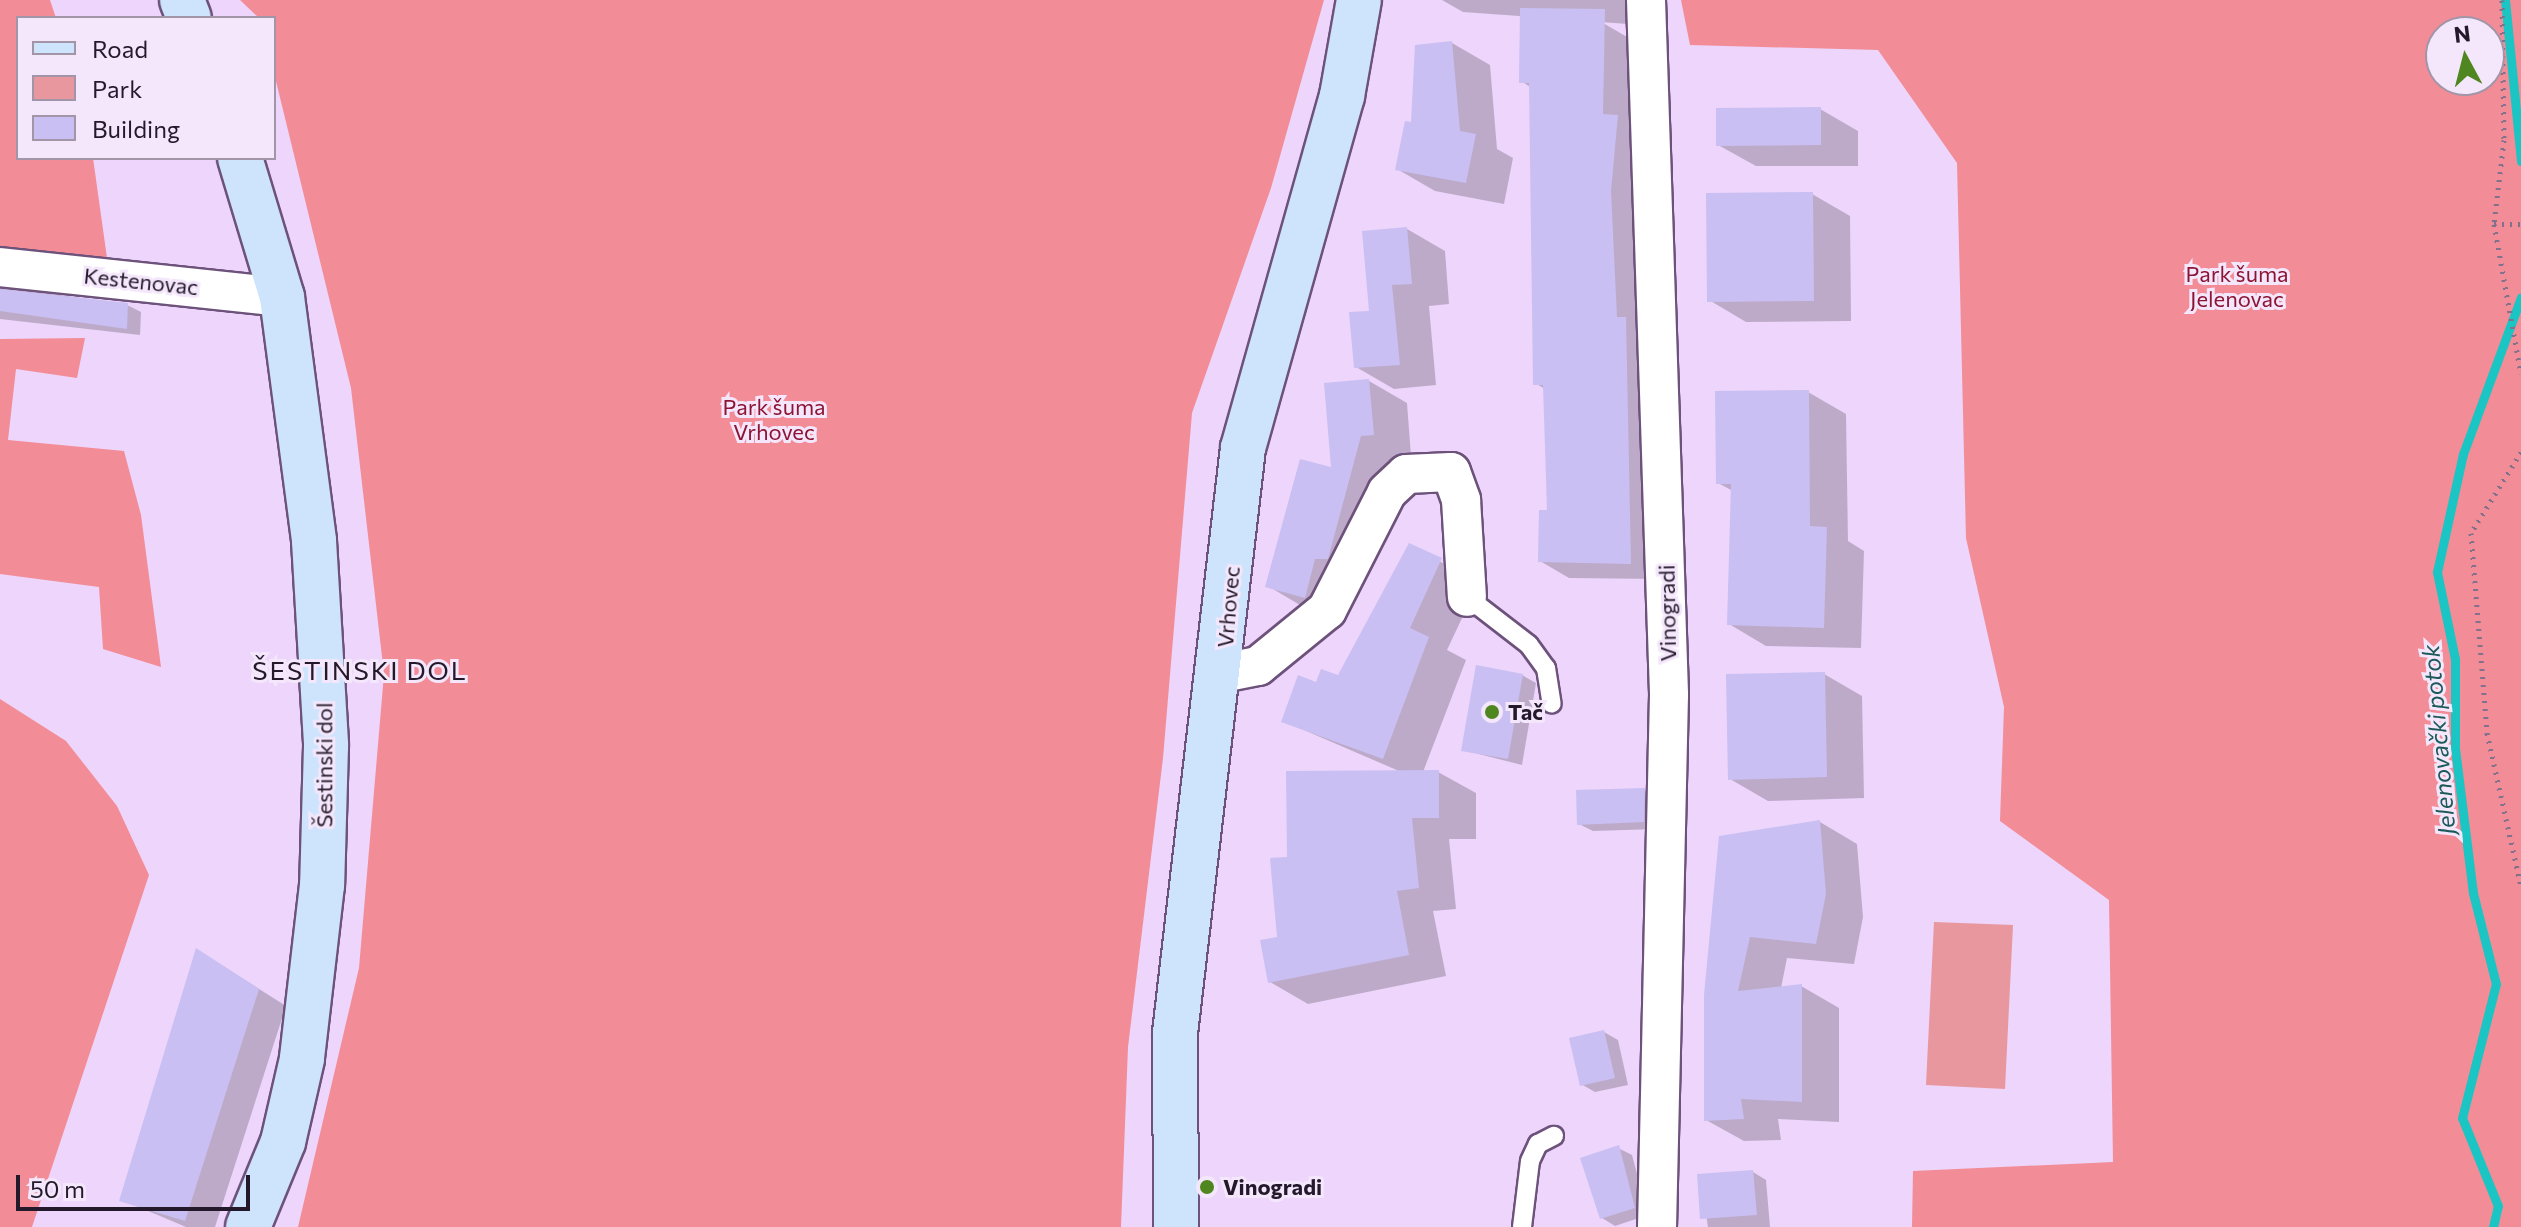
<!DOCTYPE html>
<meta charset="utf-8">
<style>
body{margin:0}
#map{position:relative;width:2521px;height:1227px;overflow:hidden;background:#edd5fb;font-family:Commissioner,sans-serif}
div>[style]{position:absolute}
.green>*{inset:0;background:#e8979e}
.forest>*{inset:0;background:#f28c97}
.shadow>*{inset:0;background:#0003}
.stream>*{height:9px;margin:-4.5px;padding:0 4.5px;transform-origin:4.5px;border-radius:4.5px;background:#1bc5c3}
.building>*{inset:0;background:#c9bff2}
.path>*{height:5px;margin-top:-2.5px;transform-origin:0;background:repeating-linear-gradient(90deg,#82718c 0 2px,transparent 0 8px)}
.roads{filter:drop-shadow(2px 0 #6d527b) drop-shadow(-2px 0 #6d527b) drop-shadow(0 2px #6d527b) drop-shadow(0 -2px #6d527b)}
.lane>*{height:18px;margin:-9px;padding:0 9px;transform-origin:9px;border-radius:9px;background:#fff}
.street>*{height:38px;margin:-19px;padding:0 19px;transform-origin:19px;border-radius:19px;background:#fff}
.secondary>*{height:44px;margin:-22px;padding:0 22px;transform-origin:22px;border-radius:22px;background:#cee4fd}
.dots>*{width:22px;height:22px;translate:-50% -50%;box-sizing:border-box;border:4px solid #f4e7fb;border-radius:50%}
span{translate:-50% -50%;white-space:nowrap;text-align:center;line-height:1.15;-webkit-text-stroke:6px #f4e7fb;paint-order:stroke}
.park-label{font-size:22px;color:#8d1433}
.street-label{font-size:22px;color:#24192a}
.poi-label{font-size:22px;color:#24192a;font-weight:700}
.left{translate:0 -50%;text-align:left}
.water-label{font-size:24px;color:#1c5a59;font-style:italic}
.quarter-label{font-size:26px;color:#24192a;letter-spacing:2px}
.legend{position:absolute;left:16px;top:16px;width:260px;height:144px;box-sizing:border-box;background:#f4e7fb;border:2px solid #a195a7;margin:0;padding:10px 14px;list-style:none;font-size:24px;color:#24192a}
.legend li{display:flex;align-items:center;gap:16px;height:40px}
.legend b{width:40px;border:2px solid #a195a7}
.north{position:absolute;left:2425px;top:16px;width:80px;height:80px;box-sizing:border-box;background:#f4e7fb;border:2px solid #a195a7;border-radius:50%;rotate:353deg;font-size:22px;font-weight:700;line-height:32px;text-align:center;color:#24192a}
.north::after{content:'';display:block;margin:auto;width:28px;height:36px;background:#50861f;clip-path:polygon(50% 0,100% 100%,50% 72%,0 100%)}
.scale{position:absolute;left:16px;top:1175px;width:234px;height:36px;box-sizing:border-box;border:4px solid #24192a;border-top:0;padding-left:10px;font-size:24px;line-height:28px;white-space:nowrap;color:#24192a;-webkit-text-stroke:6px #f4e7fb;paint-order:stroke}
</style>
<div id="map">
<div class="green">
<div style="clip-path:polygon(1934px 922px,2013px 925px,2005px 1089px,1926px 1085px)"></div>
</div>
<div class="forest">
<div style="clip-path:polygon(0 0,50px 0,56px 18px,18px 18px,18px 158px,93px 158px,107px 258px,0 251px)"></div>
<div style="clip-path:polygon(240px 0,1324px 0,1271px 188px,1192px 413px,1163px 758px,1128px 1047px,1121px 1227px,298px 1227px,359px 968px,384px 674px,351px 388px,274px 73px,274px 18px,259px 18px)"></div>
<div style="clip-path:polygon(evenodd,1681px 0,2521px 0,2521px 1227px,1912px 1227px,1913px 1171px,2113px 1162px,2109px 900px,2000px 821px,2004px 707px,1966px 538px,1957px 163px,1878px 50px,1690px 45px,1681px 0,2441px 32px,2489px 32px,2489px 80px,2441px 80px,2441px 32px)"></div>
<div style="clip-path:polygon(85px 338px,77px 378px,16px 369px,8px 440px,124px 451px,141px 515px,161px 667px,103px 649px,99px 587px,0 574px,0 339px)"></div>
<div style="clip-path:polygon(0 699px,66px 741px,117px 806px,149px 875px,32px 1227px,0 1227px)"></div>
</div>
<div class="shadow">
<div style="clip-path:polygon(1442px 0,1653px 0,1642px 25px,1463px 12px)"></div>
<div style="clip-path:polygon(1603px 23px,1634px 41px,1660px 579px,1569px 578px,1540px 561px,1549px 512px,1545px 389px,1535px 383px,1532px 88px,1521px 81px)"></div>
<div style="clip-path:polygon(1452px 43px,1490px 65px,1497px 149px,1513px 158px,1504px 204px,1435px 191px,1397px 169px)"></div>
<div style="clip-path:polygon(1820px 109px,1858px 131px,1858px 166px,1756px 166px,1718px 145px)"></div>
<div style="clip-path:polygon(1812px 194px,1850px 216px,1851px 321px,1746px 322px,1709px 300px)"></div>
<div style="clip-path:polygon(1407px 229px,1445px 251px,1449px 304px,1429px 306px,1436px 385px,1394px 389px,1356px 367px)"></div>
<div style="clip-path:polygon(0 286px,127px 305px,141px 312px,140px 335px,0 319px)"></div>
<div style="clip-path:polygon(1369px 381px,1407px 403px,1411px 456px,1399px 457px,1366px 580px,1352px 580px,1305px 608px,1268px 586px,1333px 470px)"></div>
<div style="clip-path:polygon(1808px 392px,1846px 414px,1848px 541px,1864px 551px,1861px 648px,1766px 646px,1729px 624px,1733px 491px,1718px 483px)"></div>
<div style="clip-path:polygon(1410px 546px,1479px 582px,1447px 650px,1466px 660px,1423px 772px,1438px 772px,1476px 793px,1476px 839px,1449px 839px,1456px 909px,1433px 911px,1446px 976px,1308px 1004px,1270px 982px,1289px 858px,1399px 771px,1283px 721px,1318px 685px,1339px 678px)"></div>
<div style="clip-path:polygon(1824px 674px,1862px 696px,1864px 798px,1768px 801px,1730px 779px)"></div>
<div style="clip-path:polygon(1522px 675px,1536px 683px,1522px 765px,1463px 750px)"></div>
<div style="clip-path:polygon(1644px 790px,1658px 798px,1657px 829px,1593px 831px,1579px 824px)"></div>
<div style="clip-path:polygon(1820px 822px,1857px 844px,1863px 917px,1854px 964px,1787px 958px,1781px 988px,1801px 986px,1839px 1008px,1839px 1122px,1778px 1119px,1781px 1140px,1744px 1141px,1706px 1120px,1706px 995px)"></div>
<div style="clip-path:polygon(223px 966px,286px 1006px,215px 1227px,186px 1227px,122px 1200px)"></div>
<div style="clip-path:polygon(1604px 1032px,1618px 1040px,1628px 1085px,1595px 1092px,1581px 1084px)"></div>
<div style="clip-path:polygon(1618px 1148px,1632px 1155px,1648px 1215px,1615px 1226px,1602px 1218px)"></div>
<div style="clip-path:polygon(1753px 1172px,1766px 1180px,1770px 1227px,1708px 1227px,1700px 1176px)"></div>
</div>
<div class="stream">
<div style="left:2505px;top:0;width:162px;rotate:84.3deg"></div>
<div style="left:2493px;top:1227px;width:22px;rotate:-77deg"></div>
<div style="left:2498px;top:1206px;width:95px;rotate:-112.2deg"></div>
<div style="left:2462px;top:1118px;width:138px;rotate:-75.8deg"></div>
<div style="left:2496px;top:984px;width:94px;rotate:-104.2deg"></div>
<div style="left:2473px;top:893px;width:146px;rotate:-97.1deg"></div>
<div style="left:2455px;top:748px;width:89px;rotate:-90deg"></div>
<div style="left:2455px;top:659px;width:89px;rotate:-101.7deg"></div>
<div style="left:2437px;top:572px;width:121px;rotate:-77.6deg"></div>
<div style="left:2463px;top:454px;width:167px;rotate:-69.7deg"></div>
</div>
<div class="building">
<div style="clip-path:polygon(1520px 8px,1605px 9px,1603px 114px,1618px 115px,1611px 191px,1617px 317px,1626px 317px,1631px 564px,1538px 562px,1539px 510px,1547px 510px,1543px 385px,1533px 385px,1529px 83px,1519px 83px)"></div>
<div style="clip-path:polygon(1452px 41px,1460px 131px,1476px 134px,1466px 183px,1395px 170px,1405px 121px,1411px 122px,1415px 45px)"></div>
<div style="clip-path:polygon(1821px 107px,1821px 145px,1716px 146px,1716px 108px)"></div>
<div style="clip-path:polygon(1813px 192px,1814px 301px,1707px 302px,1706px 193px)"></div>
<div style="clip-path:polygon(1407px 227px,1412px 284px,1392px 285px,1400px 365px,1354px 368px,1349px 312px,1369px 311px,1362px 231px)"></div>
<div style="clip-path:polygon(0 289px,128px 303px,127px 329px,0 311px)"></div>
<div style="clip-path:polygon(1369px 379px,1374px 435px,1361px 436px,1328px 559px,1315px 559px,1305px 598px,1265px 587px,1300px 459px,1331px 467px,1324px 383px)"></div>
<div style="clip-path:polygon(1809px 390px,1810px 526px,1827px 527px,1824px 628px,1727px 625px,1731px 484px,1716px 484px,1715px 391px)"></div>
<div style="clip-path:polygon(1409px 543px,1442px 558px,1410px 628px,1429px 637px,1383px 759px,1281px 722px,1298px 675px,1316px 682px,1321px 669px,1338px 675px)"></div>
<div style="clip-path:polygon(1476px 665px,1523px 674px,1508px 759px,1461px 751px)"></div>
<div style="clip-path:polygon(1825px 672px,1827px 777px,1728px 780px,1726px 674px)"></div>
<div style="clip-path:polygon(1439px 770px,1439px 818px,1412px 818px,1419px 888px,1397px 891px,1409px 955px,1268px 983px,1260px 940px,1277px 937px,1270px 858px,1287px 857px,1286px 771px)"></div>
<div style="clip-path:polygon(1645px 788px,1644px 822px,1577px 825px,1576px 790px)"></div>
<div style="clip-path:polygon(1820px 820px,1826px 894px,1816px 944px,1750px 937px,1738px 991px,1802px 984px,1802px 1102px,1741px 1099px,1744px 1119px,1704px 1121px,1704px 995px,1719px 836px)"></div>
<div style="clip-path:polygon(196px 948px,259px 989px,185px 1221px,119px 1201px)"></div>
<div style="clip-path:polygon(1604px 1030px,1615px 1078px,1580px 1086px,1569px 1038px)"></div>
<div style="clip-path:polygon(1619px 1145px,1635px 1208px,1600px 1219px,1580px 1158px)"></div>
<div style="clip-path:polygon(1753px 1170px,1757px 1215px,1700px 1219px,1697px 1174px)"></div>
</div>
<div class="path">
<div style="left:2502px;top:0;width:140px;rotate:89.2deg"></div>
<div style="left:2504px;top:140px;width:85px;rotate:96.8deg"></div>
<div style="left:2494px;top:224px;width:152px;rotate:79.8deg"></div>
<div style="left:2494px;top:224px;width:27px"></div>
<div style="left:2521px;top:452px;width:95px;rotate:121.7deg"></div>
<div style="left:2471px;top:533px;width:201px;rotate:85.4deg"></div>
<div style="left:2487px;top:733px;width:157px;rotate:77.5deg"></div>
</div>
<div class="roads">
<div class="lane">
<div style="left:1467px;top:597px;width:78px;rotate:37.7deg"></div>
<div style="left:1529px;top:645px;width:29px;rotate:54deg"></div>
<div style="left:1546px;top:668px;width:36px;rotate:81deg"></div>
<div style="left:1522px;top:1227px;width:66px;rotate:-83.1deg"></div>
<div style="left:1530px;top:1161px;width:19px;rotate:-65deg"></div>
<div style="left:1538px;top:1144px;width:18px;rotate:-27deg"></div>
</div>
<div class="street">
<div style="left:1646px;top:0;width:695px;rotate:88.1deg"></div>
<div style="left:1669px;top:695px;width:532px;rotate:91.29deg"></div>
<div style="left:0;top:267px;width:284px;rotate:6.1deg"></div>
<div style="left:1222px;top:673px;width:37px;rotate:-11deg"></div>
<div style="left:1258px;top:666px;width:89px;rotate:-39.1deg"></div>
<div style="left:1327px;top:610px;width:132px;rotate:-63deg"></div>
<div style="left:1387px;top:492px;width:26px;rotate:-43deg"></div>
<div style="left:1406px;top:474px;width:45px;rotate:-2.5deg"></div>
<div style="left:1451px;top:472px;width:30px;rotate:70deg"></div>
<div style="left:1461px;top:500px;width:97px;rotate:86.5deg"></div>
</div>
<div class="secondary">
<div style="left:182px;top:0;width:19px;rotate:69deg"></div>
<div style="left:240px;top:158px;width:145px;rotate:73.2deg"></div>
<div style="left:282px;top:297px;width:246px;rotate:82.5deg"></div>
<div style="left:314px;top:541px;width:205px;rotate:86.6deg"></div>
<div style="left:326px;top:746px;width:139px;rotate:91.6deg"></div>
<div style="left:322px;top:885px;width:175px;rotate:96.6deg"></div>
<div style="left:302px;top:1059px;width:85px;rotate:102.9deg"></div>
<div style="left:283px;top:1142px;width:92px;rotate:112.4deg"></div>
<div style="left:1176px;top:1227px;width:194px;rotate:-90.3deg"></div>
<div style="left:1175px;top:1033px;width:589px;rotate:-83.37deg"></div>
<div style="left:1243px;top:448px;width:366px;rotate:-74.3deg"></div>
<div style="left:1342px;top:96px;width:97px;rotate:-80deg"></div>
</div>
</div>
<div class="dots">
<div style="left:1492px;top:712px;background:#50861f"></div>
<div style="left:1207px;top:1187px;background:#50861f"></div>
</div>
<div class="park-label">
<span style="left:2237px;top:286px">Park šuma<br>Jelenovac</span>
<span style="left:774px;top:419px">Park šuma<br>Vrhovec</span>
</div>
<div class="street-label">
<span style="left:141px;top:281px;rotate:6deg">Kestenovac</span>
<span style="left:1228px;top:607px;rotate:-85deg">Vrhovec</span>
<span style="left:1667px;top:613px;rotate:-91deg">Vinogradi</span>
<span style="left:324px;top:765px;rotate:-90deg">Šestinski dol</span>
</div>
<div class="poi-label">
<span class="left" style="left:1508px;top:712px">Tač</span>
<span class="left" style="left:1223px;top:1187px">Vinogradi</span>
</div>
<div class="water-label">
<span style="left:2438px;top:740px;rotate:-95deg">Jelenovački potok</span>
</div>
<div class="quarter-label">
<span style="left:360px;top:670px">ŠESTINSKI DOL</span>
</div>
<ul class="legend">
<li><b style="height:10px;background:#cee4fd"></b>Road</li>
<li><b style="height:22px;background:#e8979e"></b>Park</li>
<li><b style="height:22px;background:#c9bff2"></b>Building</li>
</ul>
<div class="north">N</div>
<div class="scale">50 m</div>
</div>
